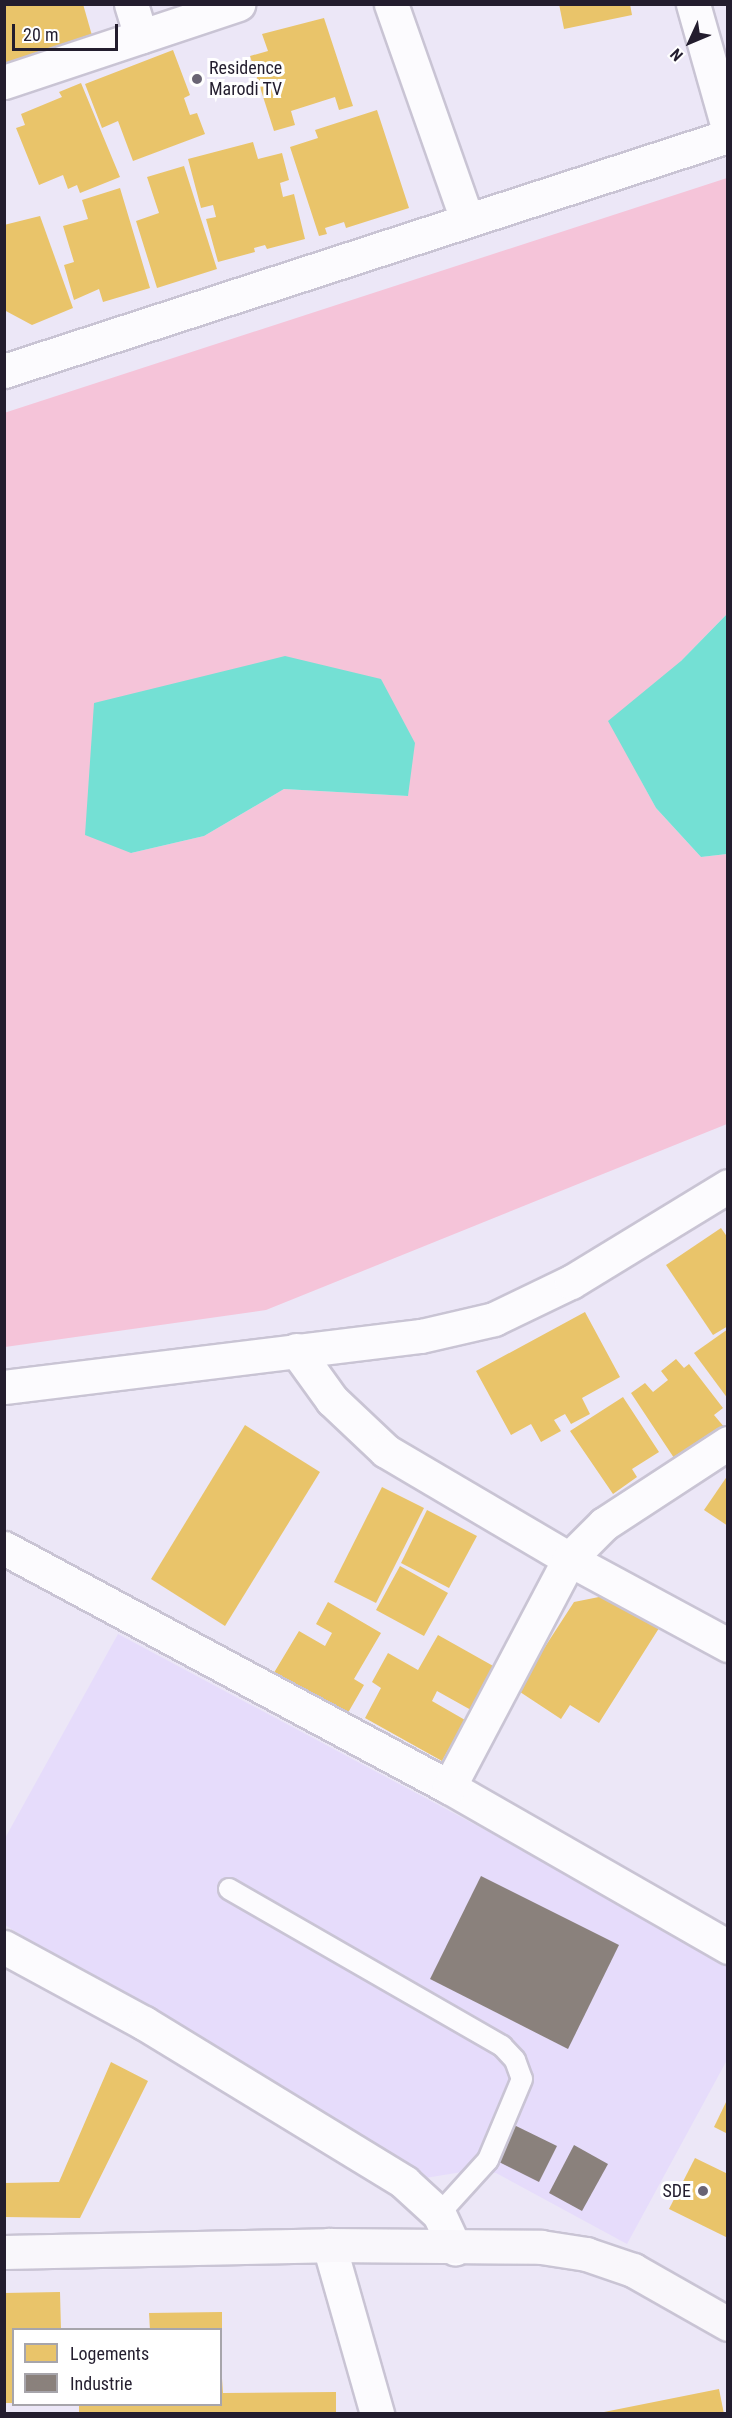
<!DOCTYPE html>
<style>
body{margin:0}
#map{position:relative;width:732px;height:2418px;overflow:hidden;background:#ece7f7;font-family:"Roboto Condensed",sans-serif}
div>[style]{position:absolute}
.built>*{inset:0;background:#e6dcfb}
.green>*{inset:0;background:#f5c4d9}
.water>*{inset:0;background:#74e0d4}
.homes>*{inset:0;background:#e9c46a}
.industry>*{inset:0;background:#8a817c}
.roads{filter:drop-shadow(2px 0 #c9c4d4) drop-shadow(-2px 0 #c9c4d4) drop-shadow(0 2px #c9c4d4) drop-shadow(0 -2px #c9c4d4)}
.lane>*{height:20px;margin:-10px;padding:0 10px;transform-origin:10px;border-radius:10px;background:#fcfbfe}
.street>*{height:33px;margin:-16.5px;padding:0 16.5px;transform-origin:16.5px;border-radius:16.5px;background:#fcfbfe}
.secondary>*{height:33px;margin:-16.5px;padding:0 16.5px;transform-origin:16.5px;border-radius:16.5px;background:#f9f7fb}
.dots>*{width:16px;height:16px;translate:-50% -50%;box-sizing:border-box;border:3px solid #fff;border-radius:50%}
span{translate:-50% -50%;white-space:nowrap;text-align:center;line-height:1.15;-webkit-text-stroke:6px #fff;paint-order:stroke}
.poi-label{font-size:18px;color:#231d2e}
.left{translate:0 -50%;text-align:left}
.right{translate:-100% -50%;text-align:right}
.frame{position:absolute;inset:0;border:6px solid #231d2e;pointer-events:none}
.legend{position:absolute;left:12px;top:2328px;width:210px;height:78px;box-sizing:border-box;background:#fff;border:2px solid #a7a5ab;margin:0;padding:8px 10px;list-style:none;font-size:18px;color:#231d2e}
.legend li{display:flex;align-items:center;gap:12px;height:30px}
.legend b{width:30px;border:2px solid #a7a5ab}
.north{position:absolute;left:660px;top:12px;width:60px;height:60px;-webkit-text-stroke:4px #fff;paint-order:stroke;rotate:226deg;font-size:16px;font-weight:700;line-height:24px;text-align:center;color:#231d2e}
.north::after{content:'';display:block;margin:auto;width:21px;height:27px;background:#231d2e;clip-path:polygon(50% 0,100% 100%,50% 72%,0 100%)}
.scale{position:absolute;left:12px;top:24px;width:106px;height:27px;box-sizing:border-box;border:3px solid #231d2e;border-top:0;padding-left:8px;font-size:18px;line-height:21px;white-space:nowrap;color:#231d2e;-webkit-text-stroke:4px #fff;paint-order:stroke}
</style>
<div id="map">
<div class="built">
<div style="clip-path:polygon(118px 1634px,727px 1959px,727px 2060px,627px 2244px,496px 2173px,462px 2172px,419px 2179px,5px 1925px,4px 1840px)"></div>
</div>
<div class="green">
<div style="clip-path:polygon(evenodd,727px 178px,727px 614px,681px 661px,637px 773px,656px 808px,701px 857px,727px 854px,727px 1124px,266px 1310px,5px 1347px,4px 413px,727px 178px,381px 679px,408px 796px,284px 789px,204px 836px,131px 853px,381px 679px)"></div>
</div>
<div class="water">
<div style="clip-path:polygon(727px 614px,727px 854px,701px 857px,656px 808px,608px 721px,681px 661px)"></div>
<div style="clip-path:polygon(285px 656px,381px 679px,415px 743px,408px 796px,284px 789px,204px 836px,131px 853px,85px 835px,94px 703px)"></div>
</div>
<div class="homes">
<div style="clip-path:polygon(4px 4px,83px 4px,93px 39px,4px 65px)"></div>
<div style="clip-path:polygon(559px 4px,630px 4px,632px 15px,564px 29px)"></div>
<div style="clip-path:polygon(324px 18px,353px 106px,339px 110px,335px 97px,291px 111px,295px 125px,274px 131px,250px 56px,268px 51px,262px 34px)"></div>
<div style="clip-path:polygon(173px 50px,190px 95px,184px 98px,190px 115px,197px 113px,205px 134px,133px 161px,118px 121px,102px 128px,85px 84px)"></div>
<div style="clip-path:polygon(81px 83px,120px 177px,80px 193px,77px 185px,68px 189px,63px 175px,39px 185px,16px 128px,25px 125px,21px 114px,62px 97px,59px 92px)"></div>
<div style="clip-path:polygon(377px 110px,409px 208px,346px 228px,344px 222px,325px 228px,327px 234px,319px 236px,290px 147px,318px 138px,315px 130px)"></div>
<div style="clip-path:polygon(253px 142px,258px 159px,282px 153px,289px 180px,280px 183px,283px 197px,294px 194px,305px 239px,267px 249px,265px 245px,254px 248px,255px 252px,218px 262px,206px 219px,216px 217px,213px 205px,201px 208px,188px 159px)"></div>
<div style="clip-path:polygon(184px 166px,217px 269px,157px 288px,136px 221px,159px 213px,147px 177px)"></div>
<div style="clip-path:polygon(120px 188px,150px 288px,103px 302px,99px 289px,74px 300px,64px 265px,74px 262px,63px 226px,88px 219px,82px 200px)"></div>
<div style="clip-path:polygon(40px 216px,73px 308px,32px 325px,4px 310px,4px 225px)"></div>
<div style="clip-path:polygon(721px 1228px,728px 1238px,728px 1326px,713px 1335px,666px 1265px)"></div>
<div style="clip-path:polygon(585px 1312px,620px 1377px,582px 1398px,590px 1414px,571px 1424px,565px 1414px,554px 1420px,561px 1431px,541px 1442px,531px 1424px,511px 1435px,476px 1371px)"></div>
<div style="clip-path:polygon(728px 1329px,728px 1399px,694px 1353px)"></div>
<div style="clip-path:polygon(676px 1359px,684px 1368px,689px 1364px,723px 1408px,714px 1415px,725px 1428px,678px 1464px,631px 1393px,645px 1383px,653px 1392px,668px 1380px,661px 1371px)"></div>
<div style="clip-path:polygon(623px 1397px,659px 1452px,632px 1469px,637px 1477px,613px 1494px,570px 1431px)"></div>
<div style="clip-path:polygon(245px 1425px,320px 1472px,225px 1626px,151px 1579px)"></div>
<div style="clip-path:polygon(728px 1475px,728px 1526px,704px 1510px)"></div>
<div style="clip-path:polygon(382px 1487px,424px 1508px,376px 1603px,334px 1582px)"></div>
<div style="clip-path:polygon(427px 1510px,477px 1536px,449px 1588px,401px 1563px)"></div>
<div style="clip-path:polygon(400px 1566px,448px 1593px,424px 1636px,376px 1610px)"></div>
<div style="clip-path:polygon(609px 1595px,661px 1625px,599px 1723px,570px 1705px,561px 1719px,517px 1690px,574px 1602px)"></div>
<div style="clip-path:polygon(328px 1602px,381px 1633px,354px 1679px,364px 1685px,345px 1718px,272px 1676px,299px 1631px,325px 1646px,332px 1633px,316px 1624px)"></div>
<div style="clip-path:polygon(438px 1635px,495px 1667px,471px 1710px,437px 1691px,432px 1701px,465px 1720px,442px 1761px,365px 1718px,381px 1688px,372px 1682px,388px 1653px,418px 1670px)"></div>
<div style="clip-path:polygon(111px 2062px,148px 2081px,80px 2218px,4px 2217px,4px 2183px,59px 2182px)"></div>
<div style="clip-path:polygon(728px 2098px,728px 2134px,714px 2127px)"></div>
<div style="clip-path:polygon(695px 2158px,728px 2174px,728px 2238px,669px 2209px)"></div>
<div style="clip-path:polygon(60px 2292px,61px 2330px,14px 2330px,14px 2403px,4px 2403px,4px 2293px)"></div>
<div style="clip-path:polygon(222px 2312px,222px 2330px,150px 2330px,149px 2313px)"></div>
<div style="clip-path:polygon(220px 2349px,223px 2393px,336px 2392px,336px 2414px,79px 2414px,79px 2405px,220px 2404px)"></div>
<div style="clip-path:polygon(719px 2389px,724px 2414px,605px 2414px,604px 2412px)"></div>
</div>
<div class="industry">
<div style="clip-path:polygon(481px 1876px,619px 1945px,568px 2049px,430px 1979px)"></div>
<div style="clip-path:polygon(512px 2124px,557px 2146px,539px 2182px,495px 2160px)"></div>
<div style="clip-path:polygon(574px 2145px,608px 2164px,582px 2211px,549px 2193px)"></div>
</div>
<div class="roads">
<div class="lane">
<div style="left:229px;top:1889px;width:315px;rotate:29.9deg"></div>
<div style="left:502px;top:2046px;width:19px;rotate:47deg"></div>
<div style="left:515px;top:2060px;width:20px;rotate:70deg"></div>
<div style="left:522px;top:2079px;width:88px;rotate:112.8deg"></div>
<div style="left:488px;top:2160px;width:73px;rotate:132.2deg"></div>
</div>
<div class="street">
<div style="left:131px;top:4px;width:34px;rotate:73deg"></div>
<div style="left:391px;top:4px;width:229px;rotate:70.6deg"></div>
<div style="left:693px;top:4px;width:129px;rotate:74.2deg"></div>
<div style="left:4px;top:82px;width:247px;rotate:-18.4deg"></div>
<div style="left:4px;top:371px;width:761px;rotate:-17.98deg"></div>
<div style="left:296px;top:1350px;width:62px;rotate:54.2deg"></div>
<div style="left:332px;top:1400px;width:74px;rotate:43.4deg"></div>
<div style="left:386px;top:1451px;width:212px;rotate:30.5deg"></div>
<div style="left:569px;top:1559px;width:181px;rotate:28.4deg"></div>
<div style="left:4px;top:1387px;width:420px;rotate:-7deg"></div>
<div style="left:421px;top:1336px;width:75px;rotate:-13.1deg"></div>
<div style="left:494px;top:1319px;width:85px;rotate:-25.7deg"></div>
<div style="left:571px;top:1282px;width:184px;rotate:-31.4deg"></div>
<div style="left:4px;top:1548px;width:505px;rotate:28.24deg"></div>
<div style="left:449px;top:1787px;width:322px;rotate:29.8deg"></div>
<div style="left:449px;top:1787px;width:258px;rotate:-62.2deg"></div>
<div style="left:569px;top:1559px;width:49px;rotate:-45deg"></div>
<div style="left:604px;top:1524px;width:148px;rotate:-33.2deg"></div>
<div style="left:4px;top:1947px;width:159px;rotate:28.5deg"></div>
<div style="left:144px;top:2023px;width:305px;rotate:31.4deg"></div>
<div style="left:404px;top:2182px;width:47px;rotate:42.4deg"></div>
<div style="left:439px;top:2214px;width:38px;rotate:65deg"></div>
<div style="left:329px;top:2245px;width:176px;rotate:74.1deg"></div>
</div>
<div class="secondary">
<div style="left:4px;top:2252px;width:325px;rotate:-1.2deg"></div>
<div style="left:329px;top:2245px;width:212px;rotate:0.5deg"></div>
<div style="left:541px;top:2247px;width:46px;rotate:8.8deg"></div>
<div style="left:586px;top:2254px;width:50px;rotate:18.8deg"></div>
<div style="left:633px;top:2270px;width:109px;rotate:29.6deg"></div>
</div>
</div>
<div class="dots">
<div style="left:197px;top:79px;background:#696474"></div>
<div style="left:703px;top:2191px;background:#696474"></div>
</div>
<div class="poi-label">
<span class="left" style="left:209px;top:79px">Residence<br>Marodi TV</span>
<span class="right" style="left:691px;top:2191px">SDE</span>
</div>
<div class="frame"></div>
<ul class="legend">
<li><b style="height:16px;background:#e9c46a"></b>Logements</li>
<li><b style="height:16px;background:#8a817c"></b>Industrie</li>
</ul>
<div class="north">N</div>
<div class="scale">20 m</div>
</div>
